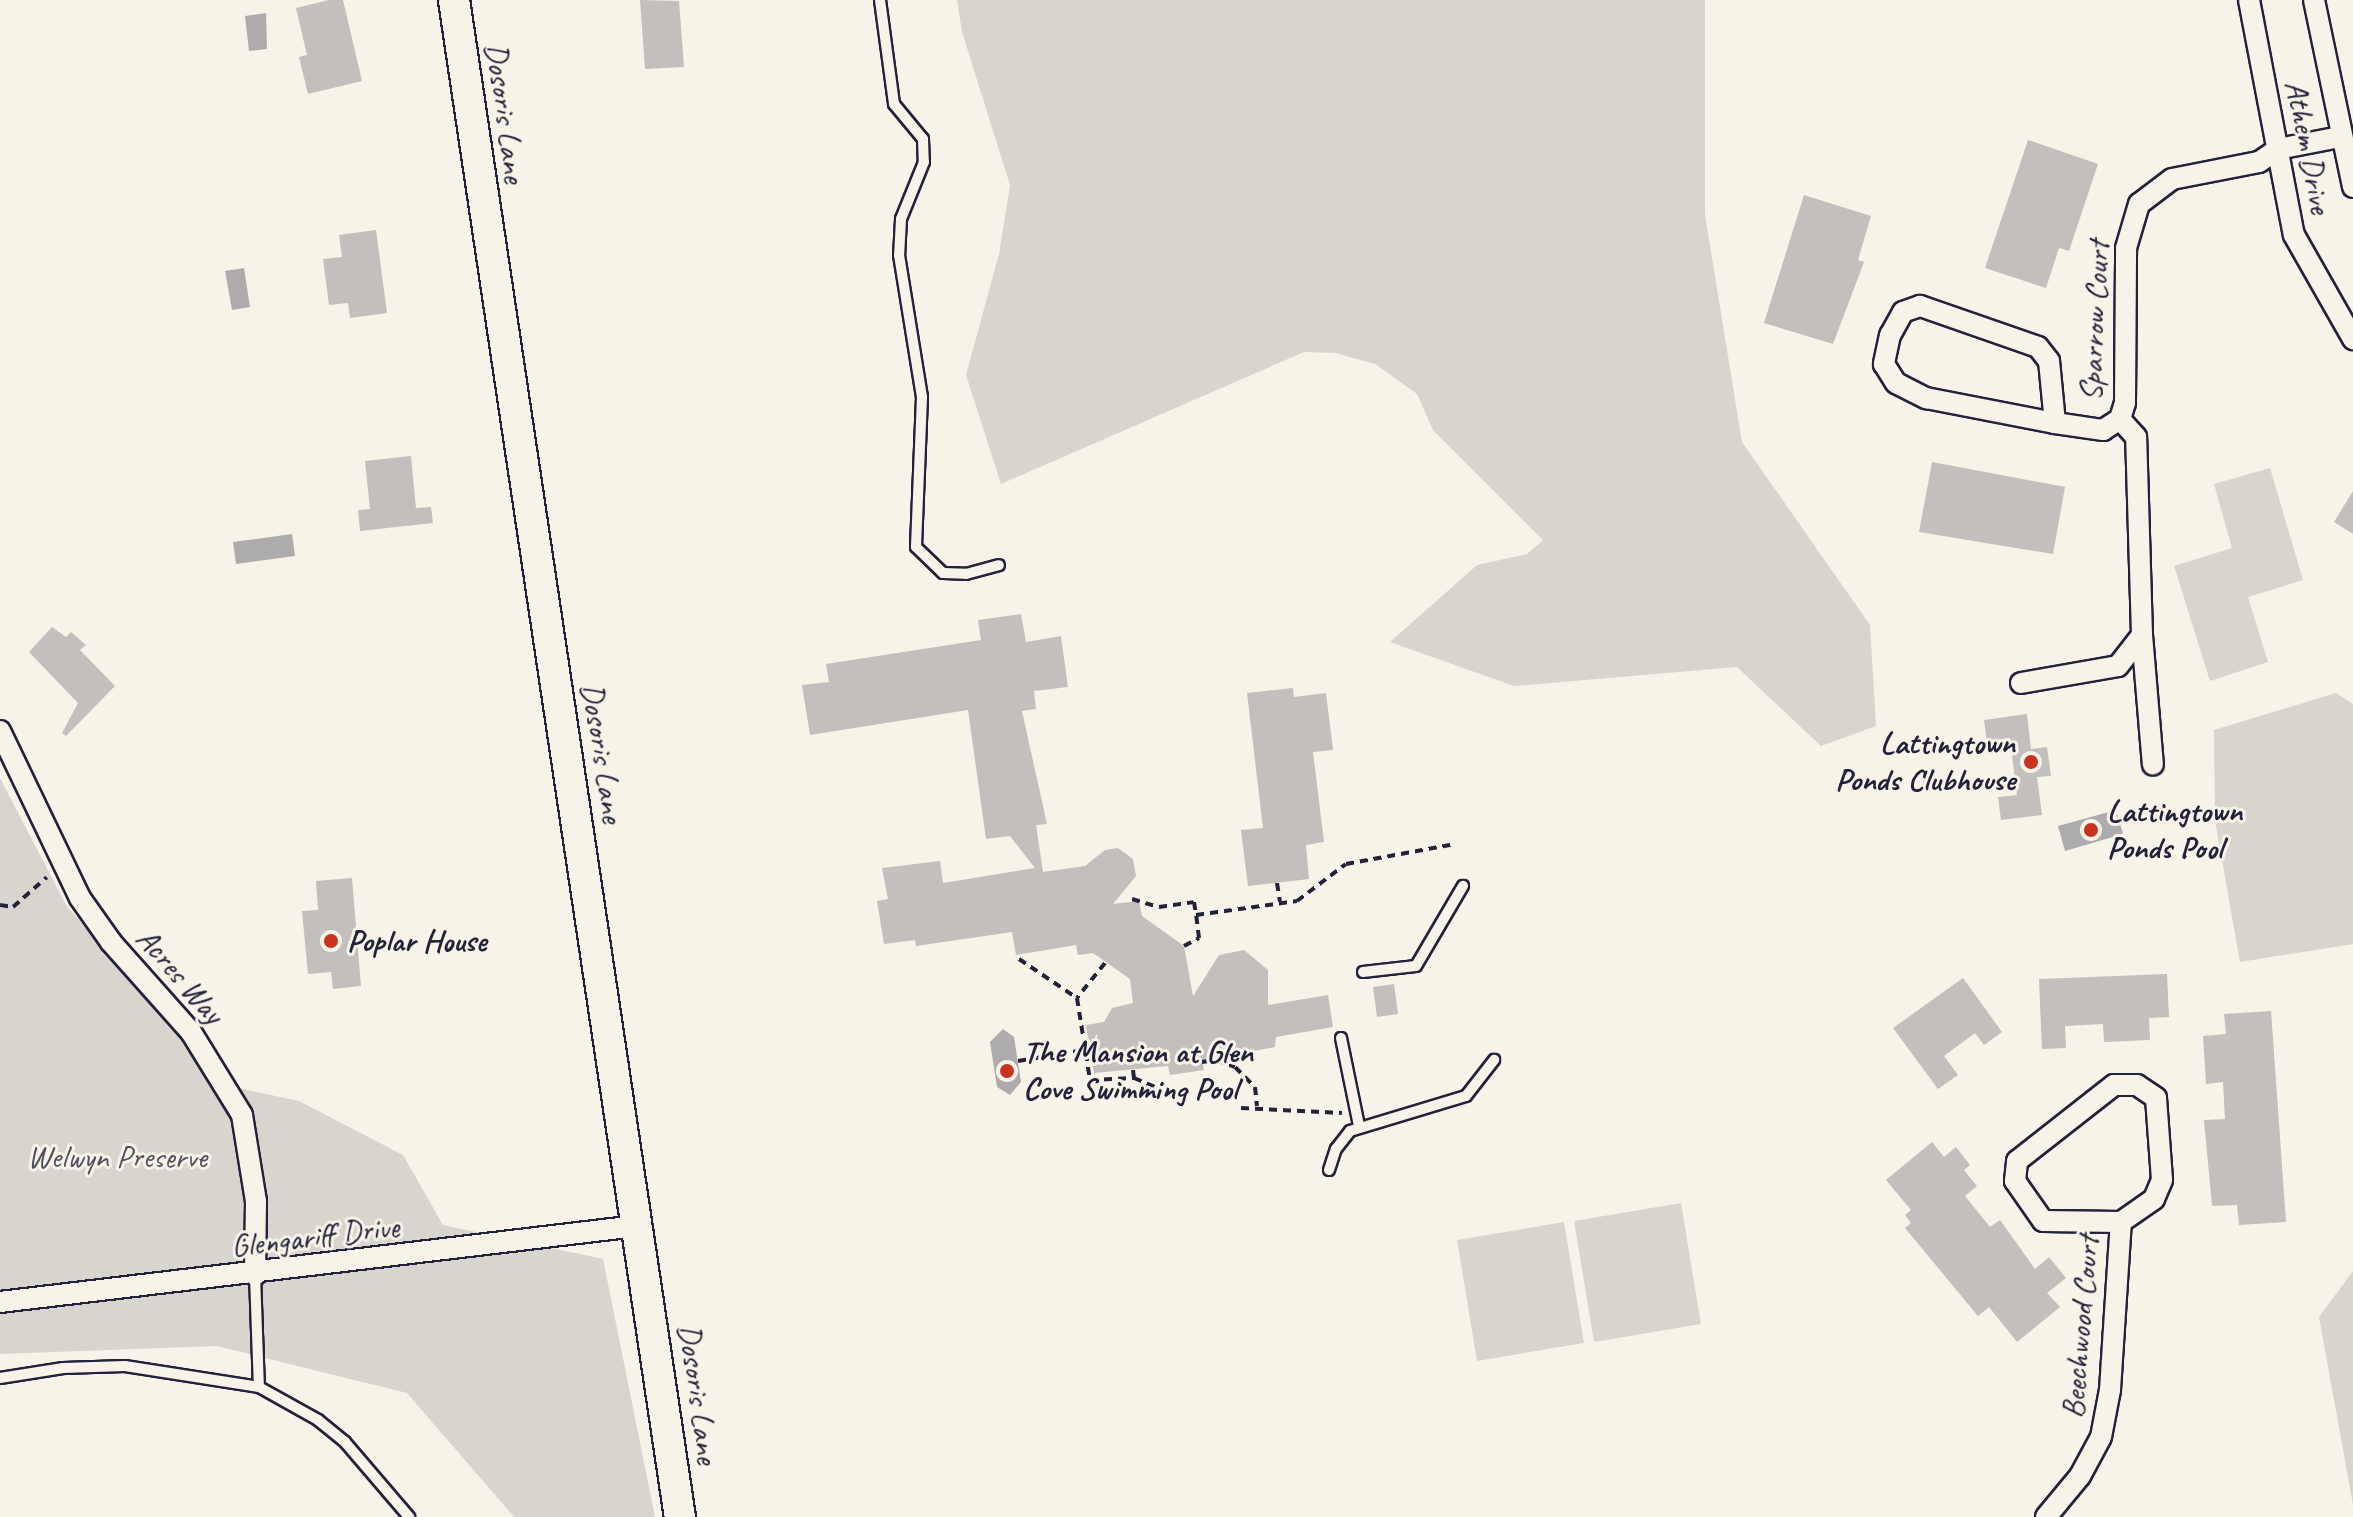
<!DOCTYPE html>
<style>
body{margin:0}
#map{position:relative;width:2353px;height:1517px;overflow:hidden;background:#f7f3e8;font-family:Caveat,sans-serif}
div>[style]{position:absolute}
.green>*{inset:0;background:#d8d5cf}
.water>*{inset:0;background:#aeabad}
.building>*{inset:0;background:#c2bfbd}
.path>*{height:4px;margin-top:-2px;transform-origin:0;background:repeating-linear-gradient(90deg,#22223b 0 8px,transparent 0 14px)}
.roads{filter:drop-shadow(2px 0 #22223b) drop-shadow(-2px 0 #22223b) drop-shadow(0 2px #22223b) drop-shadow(0 -2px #22223b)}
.lane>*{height:10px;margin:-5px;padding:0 5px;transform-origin:5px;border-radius:5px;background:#f7f3e8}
.street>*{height:20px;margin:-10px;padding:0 10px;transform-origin:10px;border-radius:10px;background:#f7f3e8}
.secondary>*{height:30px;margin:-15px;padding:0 15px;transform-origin:15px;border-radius:15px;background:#f7f3e8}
.dots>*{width:22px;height:22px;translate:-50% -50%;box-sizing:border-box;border:4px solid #f7f3e8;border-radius:50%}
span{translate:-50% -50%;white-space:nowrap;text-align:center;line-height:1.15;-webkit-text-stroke:6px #f7f3e8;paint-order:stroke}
.street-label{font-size:32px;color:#22223b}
.poi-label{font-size:32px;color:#22223b;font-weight:700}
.right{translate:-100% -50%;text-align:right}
.left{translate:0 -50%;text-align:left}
.park-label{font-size:32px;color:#504f60}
</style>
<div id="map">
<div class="green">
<div style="clip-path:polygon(957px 0,1705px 0,1705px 215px,1742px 442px,1870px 625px,1876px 726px,1821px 746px,1737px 667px,1514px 686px,1390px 642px,1477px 565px,1527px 554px,1543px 540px,1433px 430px,1417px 394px,1375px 364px,1335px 353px,1304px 352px,1001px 484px,966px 375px,999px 254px,1010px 185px,962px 32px)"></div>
<div style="clip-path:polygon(2270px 468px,2303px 580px,2248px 597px,2268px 662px,2210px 681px,2174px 566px,2232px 548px,2214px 484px)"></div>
<div style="clip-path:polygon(2336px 693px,2353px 704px,2353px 944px,2240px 962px,2215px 821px,2214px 730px)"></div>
<div style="clip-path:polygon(0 778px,66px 905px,219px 1084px,299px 1101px,403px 1155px,443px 1225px,603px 1259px,655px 1517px,514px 1517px,407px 1393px,217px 1346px,0 1354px)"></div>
<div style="clip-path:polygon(1681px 1203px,1701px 1324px,1594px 1342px,1574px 1221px)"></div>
<div style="clip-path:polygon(1564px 1222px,1584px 1343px,1477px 1361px,1457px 1240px)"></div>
<div style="clip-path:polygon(2353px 1271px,2353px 1505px,2319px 1317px)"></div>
</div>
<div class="water">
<div style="clip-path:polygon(266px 13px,267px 49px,249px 51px,245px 16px)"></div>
<div style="clip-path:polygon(244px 268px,250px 307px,232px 310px,225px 271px)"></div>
<div style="clip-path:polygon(292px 534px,295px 556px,236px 564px,233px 542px)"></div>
<div style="clip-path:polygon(2116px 810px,2123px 834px,2065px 851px,2058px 826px)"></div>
<div style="clip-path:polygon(1003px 1029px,1014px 1037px,1021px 1082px,1010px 1095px,997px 1087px,990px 1042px)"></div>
</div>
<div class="building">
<div style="clip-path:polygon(329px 0,343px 0,362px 81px,308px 94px,299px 57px,307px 55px,296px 8px)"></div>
<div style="clip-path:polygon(640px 0,679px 1px,684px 67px,645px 69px)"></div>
<div style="clip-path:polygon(2028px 140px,2098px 164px,2069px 251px,2059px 248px,2046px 288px,1985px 268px)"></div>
<div style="clip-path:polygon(1804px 195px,1871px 216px,1858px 260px,1864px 262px,1833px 344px,1764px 323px)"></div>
<div style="clip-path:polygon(376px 230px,387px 313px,350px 318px,348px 303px,329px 305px,323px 259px,342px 257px,339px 235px)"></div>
<div style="clip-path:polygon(411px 456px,416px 508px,431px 507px,433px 523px,360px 531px,358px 510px,370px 509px,365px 461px)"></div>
<div style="clip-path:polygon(1932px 462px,2065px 487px,2053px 554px,1919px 532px)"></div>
<div style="clip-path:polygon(2353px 491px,2353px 534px,2334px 522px)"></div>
<div style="clip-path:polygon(1021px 614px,1026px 642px,1061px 636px,1068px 687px,1034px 691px,1036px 709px,1022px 711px,1047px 824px,1036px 825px,1043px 872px,1085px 866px,1105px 850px,1118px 848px,1133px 859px,1136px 876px,1113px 904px,1139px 901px,1142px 916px,1184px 946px,1193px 996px,1219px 955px,1244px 950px,1268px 970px,1268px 1005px,1328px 995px,1333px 1027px,1276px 1037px,1275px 1047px,1202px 1061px,1204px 1070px,1170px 1075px,1168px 1066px,1094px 1073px,1086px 1025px,1104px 1022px,1112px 1008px,1133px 1003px,1130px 979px,1093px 953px,1078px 955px,1076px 945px,1016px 955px,1012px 932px,916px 946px,915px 940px,884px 944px,877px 901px,888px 899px,882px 868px,940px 861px,943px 883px,1035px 868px,1010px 836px,986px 839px,968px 710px,810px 735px,802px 685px,829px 682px,826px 664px,981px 640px,978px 620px)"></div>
<div style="clip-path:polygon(52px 627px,66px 637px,71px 632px,86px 645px,80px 650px,115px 686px,66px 736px,62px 733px,78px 703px,29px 652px)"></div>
<div style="clip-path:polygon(1293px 688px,1294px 697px,1326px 693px,1333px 750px,1313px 752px,1324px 842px,1306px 845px,1309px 879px,1248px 886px,1241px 830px,1263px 828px,1247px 693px)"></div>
<div style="clip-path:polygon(2027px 714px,2031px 749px,2047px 747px,2051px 776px,2037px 777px,2042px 815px,2001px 820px,1998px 797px,2017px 795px,2010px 738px,1987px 741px,1984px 720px)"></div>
<div style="clip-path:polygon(352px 878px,361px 986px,333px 989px,331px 972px,308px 974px,302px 911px,318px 910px,316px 881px)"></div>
<div style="clip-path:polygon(2167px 974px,2169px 1017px,2149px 1018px,2150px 1040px,2104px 1042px,2103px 1024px,2065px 1026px,2066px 1048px,2042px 1049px,2039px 979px)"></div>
<div style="clip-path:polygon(1963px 978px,2002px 1032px,1984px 1045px,1975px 1033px,1944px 1056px,1958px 1075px,1938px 1089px,1893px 1028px)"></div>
<div style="clip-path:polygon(1394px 984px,1398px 1014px,1377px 1017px,1373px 987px)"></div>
<div style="clip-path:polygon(2271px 1011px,2286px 1222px,2239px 1225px,2237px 1205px,2212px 1206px,2204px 1120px,2225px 1119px,2223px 1082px,2206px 1084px,2203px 1036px,2226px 1034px,2224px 1014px)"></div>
<div style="clip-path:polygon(1932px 1142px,1944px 1157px,1956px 1147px,1970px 1165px,1964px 1170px,1977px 1186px,1965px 1196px,1990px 1227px,2000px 1220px,2035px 1269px,2049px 1257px,2066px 1278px,2047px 1293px,2060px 1307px,2017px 1342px,1989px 1307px,1978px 1316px,1905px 1228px,1911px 1223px,1905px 1215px,1911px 1210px,1886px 1180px)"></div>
</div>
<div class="path">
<div style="left:1277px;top:883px;width:19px;rotate:81deg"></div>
<div style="left:1132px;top:899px;width:28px;rotate:17deg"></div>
<div style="left:1159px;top:907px;width:35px;rotate:-8deg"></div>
<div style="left:1194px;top:902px;width:13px;rotate:81deg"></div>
<div style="left:0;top:905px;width:13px;rotate:9deg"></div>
<div style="left:13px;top:907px;width:45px;rotate:-41.4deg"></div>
<div style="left:1184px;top:946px;width:17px;rotate:-28deg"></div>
<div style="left:1199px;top:938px;width:23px;rotate:-97deg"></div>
<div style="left:1196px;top:915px;width:102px;rotate:-7.9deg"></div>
<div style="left:1297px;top:901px;width:61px;rotate:-37.1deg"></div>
<div style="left:1346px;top:864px;width:111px;rotate:-10.4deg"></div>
<div style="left:1019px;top:959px;width:70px;rotate:33.9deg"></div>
<div style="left:1105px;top:963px;width:45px;rotate:128.7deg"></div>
<div style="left:1077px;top:998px;width:83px;rotate:81deg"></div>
<div style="left:1090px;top:1080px;width:44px;rotate:-2.6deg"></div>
<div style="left:1018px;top:1061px;width:68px;rotate:-9.3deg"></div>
<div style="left:1202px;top:1062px;width:14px;rotate:-8deg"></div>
<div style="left:1216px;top:1060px;width:20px;rotate:20deg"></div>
<div style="left:1235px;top:1067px;width:28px;rotate:45deg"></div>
<div style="left:1255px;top:1087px;width:19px;rotate:84deg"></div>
<div style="left:1133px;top:1070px;width:8px;rotate:83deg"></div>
<div style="left:1134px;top:1078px;width:38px;rotate:23deg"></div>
<div style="left:1241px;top:1108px;width:101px;rotate:2.8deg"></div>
</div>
<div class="roads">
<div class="lane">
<div style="left:880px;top:0;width:105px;rotate:82.3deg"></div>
<div style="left:894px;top:104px;width:45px;rotate:50.4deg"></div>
<div style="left:923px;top:139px;width:23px;rotate:88deg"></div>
<div style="left:924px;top:162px;width:61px;rotate:112deg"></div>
<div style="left:901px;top:219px;width:36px;rotate:93deg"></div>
<div style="left:899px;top:255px;width:144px;rotate:80.8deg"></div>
<div style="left:922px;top:397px;width:150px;rotate:92.3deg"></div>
<div style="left:916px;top:547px;width:37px;rotate:44deg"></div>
<div style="left:943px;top:573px;width:23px;rotate:2deg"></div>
<div style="left:966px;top:574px;width:34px;rotate:-15deg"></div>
<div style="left:1363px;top:972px;width:53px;rotate:-6.5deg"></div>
<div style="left:1416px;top:966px;width:93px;rotate:-59.6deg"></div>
<div style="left:1341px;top:1038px;width:90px;rotate:78.4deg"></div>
<div style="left:1329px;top:1170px;width:22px;rotate:-72deg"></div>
<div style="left:1336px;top:1149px;width:23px;rotate:-52deg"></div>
<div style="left:1350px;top:1131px;width:121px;rotate:-16.8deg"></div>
<div style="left:1466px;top:1096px;width:46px;rotate:-52.1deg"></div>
<div style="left:255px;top:1275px;width:112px;rotate:88deg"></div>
<div style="left:0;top:1378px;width:64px;rotate:-9deg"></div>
<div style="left:63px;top:1368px;width:62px;rotate:-1.8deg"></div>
<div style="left:125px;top:1366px;width:136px;rotate:8.9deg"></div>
<div style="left:259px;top:1387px;width:68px;rotate:29.2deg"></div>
<div style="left:318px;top:1420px;width:35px;rotate:39deg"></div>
<div style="left:345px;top:1442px;width:99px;rotate:49.5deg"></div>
</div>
<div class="street">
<div style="left:2249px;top:0;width:239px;rotate:79.2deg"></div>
<div style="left:2294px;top:235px;width:120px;rotate:60.4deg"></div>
<div style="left:2314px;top:0;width:191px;rotate:78.2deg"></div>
<div style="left:2055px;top:423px;width:62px;rotate:-95.5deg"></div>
<div style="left:2049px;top:361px;width:18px;rotate:-128deg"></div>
<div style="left:2038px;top:347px;width:125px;rotate:-160.8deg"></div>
<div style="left:1920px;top:306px;width:18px;rotate:161deg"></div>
<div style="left:1903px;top:312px;width:26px;rotate:119deg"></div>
<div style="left:1890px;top:335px;width:30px;rotate:102deg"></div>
<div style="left:1884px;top:364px;width:22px;rotate:58deg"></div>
<div style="left:1896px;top:383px;width:34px;rotate:27deg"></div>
<div style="left:1926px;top:398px;width:131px;rotate:11deg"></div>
<div style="left:2055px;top:423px;width:49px;rotate:8.3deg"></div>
<div style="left:2103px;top:430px;width:20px;rotate:-33deg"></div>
<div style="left:2120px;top:419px;width:17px;rotate:-73deg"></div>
<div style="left:2125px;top:403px;width:155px;rotate:-89.6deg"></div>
<div style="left:2126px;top:248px;width:46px;rotate:-73.5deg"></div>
<div style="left:2139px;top:204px;width:41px;rotate:-37.1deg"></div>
<div style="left:2172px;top:179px;width:89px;rotate:-11.1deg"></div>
<div style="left:2259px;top:162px;width:23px;rotate:-34deg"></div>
<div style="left:2278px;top:149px;width:63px;rotate:-11deg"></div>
<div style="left:2142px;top:635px;width:130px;rotate:85.2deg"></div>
<div style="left:2021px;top:683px;width:98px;rotate:-9.9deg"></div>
<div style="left:2118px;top:666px;width:39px;rotate:-52deg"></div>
<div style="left:2142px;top:635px;width:198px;rotate:-91.7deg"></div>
<div style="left:2136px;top:437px;width:24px;rotate:-132deg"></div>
<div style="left:0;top:731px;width:185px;rotate:64.4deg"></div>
<div style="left:80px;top:898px;width:54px;rotate:54.8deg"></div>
<div style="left:111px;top:942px;width:120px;rotate:48.4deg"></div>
<div style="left:191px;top:1032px;width:97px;rotate:58.4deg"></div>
<div style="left:242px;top:1115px;width:87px;rotate:80.8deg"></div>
<div style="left:256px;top:1201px;width:74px;rotate:90.8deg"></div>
<div style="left:2114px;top:1085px;width:23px"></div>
<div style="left:2137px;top:1085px;width:23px;rotate:34deg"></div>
<div style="left:2156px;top:1098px;width:82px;rotate:85.8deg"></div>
<div style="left:2162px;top:1180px;width:21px;rotate:113deg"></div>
<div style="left:2154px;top:1199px;width:40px;rotate:145.1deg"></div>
<div style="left:2121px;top:1222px;width:78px;rotate:-179.3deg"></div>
<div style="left:2043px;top:1221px;width:49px;rotate:-125deg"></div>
<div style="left:2015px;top:1181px;width:20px;rotate:-84deg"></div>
<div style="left:2017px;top:1161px;width:123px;rotate:-38.1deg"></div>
<div style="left:0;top:1302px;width:641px;rotate:-6.81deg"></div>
<div style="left:2046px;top:1517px;width:53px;rotate:-50.3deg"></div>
<div style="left:2080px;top:1476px;width:44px;rotate:-61.7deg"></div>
<div style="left:2101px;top:1437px;width:48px;rotate:-79.2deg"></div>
<div style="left:2110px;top:1390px;width:168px;rotate:-86.3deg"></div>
</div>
<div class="secondary">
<div style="left:454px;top:0;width:1534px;rotate:81.53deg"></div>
</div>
</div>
<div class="dots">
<div style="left:2031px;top:762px;background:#c8321e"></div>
<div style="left:2091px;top:830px;background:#c8321e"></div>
<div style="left:331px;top:941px;background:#c8321e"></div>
<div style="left:1007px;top:1071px;background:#c8321e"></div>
</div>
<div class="street-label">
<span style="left:505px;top:113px;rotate:82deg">Dosoris Lane</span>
<span style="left:2308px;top:147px;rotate:79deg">Athem Drive</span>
<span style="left:2095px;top:321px;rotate:-87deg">Sparrow Court</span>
<span style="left:602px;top:753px;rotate:81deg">Dosoris Lane</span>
<span style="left:180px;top:976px;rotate:49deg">Acres Way</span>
<span style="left:315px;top:1237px;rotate:-7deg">Glengariff Drive</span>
<span style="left:2081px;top:1327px;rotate:-85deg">Beechwood Court</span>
<span style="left:698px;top:1394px;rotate:82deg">Dosoris Lane</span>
</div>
<div class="poi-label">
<span class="right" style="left:2015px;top:762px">Lattingtown<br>Ponds Clubhouse</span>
<span class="left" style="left:2107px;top:830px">Lattingtown<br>Ponds Pool</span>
<span class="left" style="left:347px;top:941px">Poplar House</span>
<span class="left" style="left:1023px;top:1071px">The Mansion at Glen<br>Cove Swimming Pool</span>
</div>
<div class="park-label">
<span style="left:117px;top:1157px">Welwyn Preserve</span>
</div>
</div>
